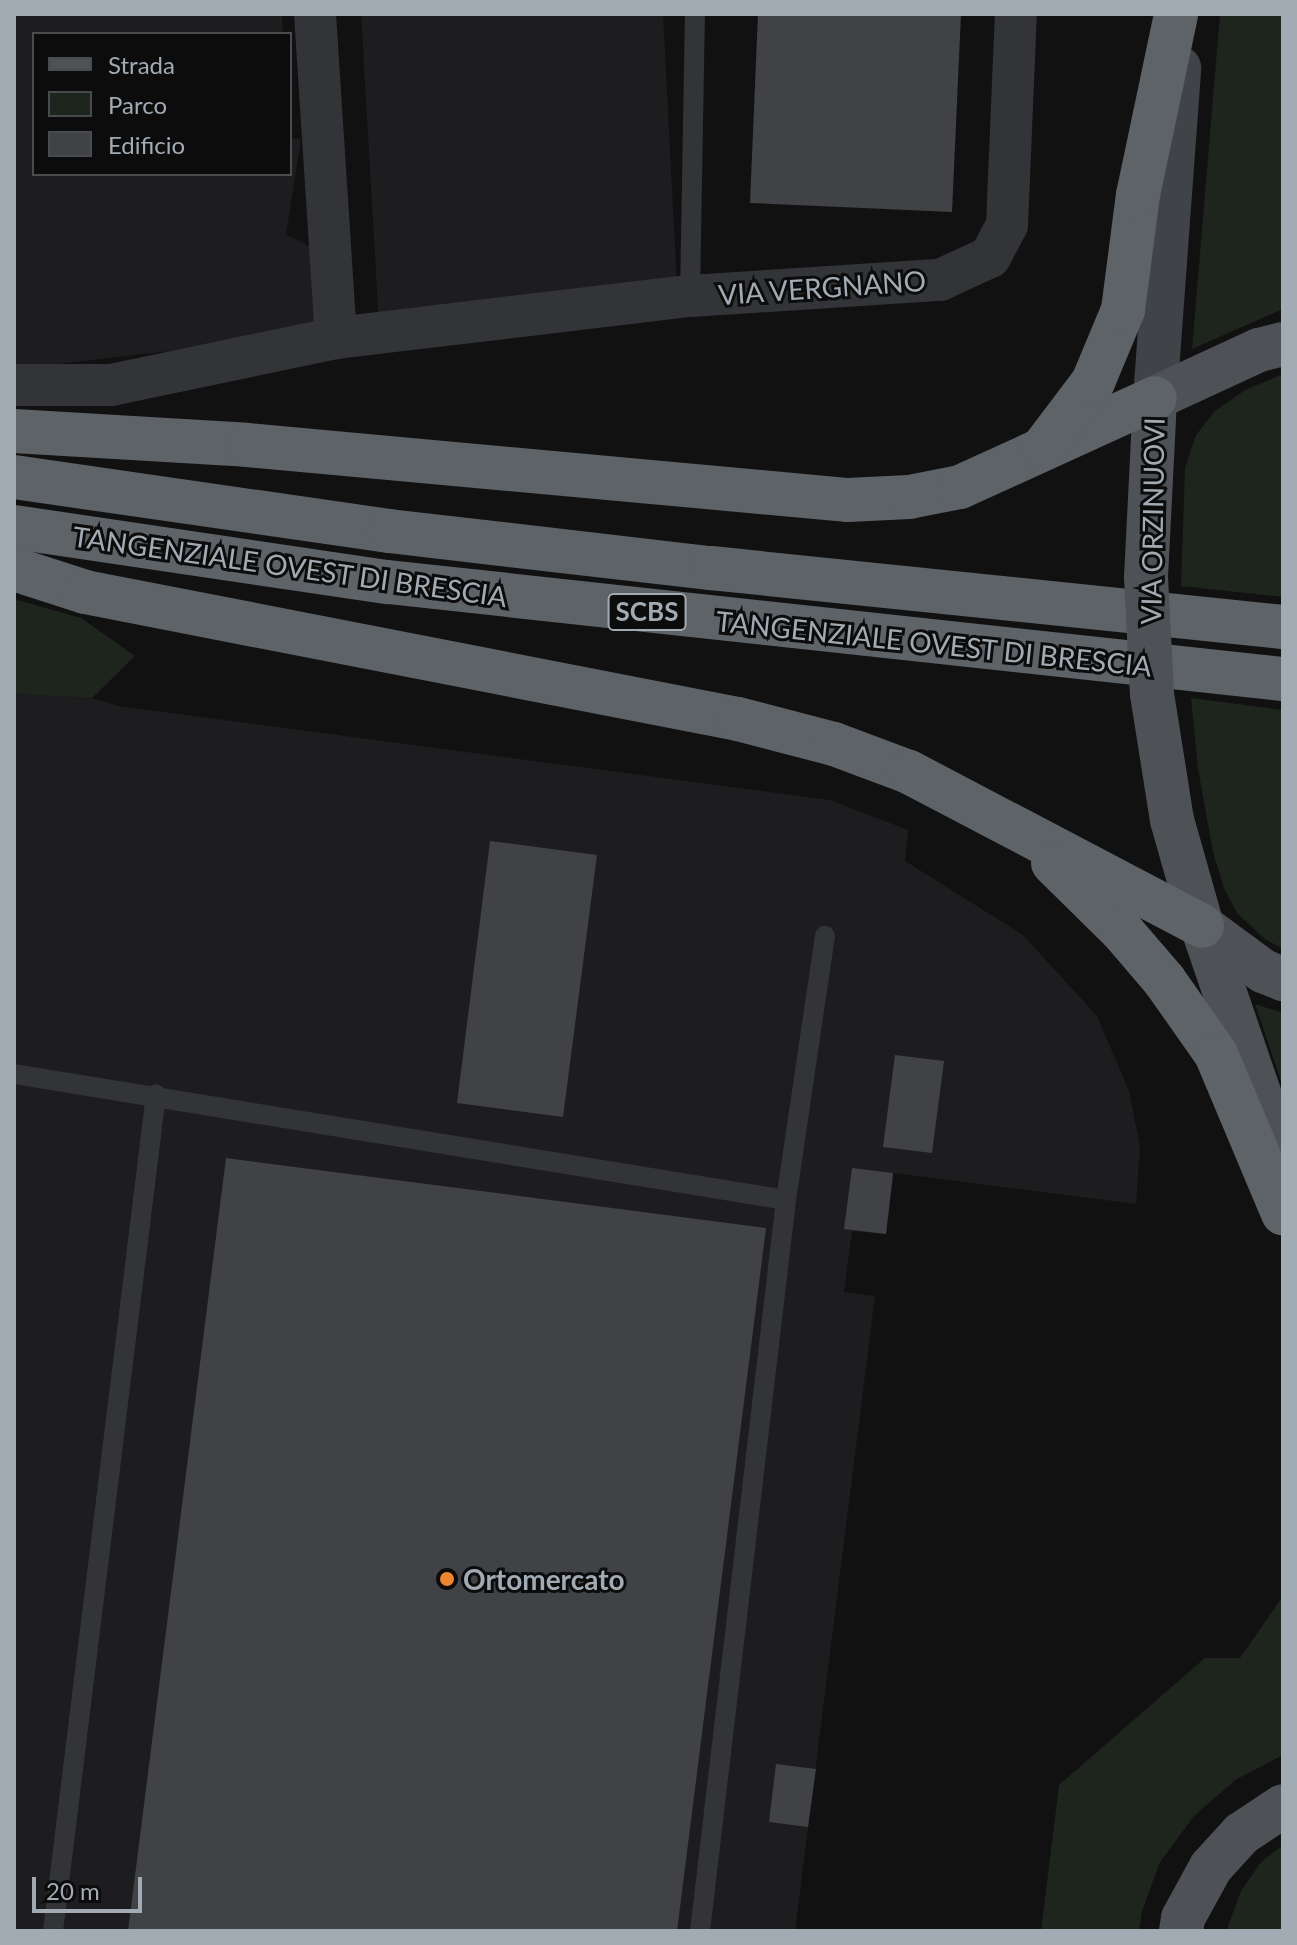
<!DOCTYPE html>
<style>
body{margin:0}
#map{position:relative;width:1297px;height:1945px;overflow:hidden;background:#111112;font-family:Lato,sans-serif}
div>[style]{position:absolute}
.built>*{inset:0;background:#1d1d1f}
.green>*{inset:0;background:#1d251d}
.building>*{inset:0;background:#404245}
.lane>*{height:20px;margin:-10px;padding:0 10px;transform-origin:10px;border-radius:10px;background:#323437}
.street>*{height:42px;margin:-21px;padding:0 21px;transform-origin:21px;border-radius:21px;background:#323437}
.secondary>*{height:44px;margin:-22px;padding:0 22px;transform-origin:22px;border-radius:22px;background:#404347}
.primary>*{height:44px;margin:-22px;padding:0 22px;transform-origin:22px;border-radius:22px;background:#4e5156}
.highway>*{height:44px;margin:-22px;padding:0 22px;transform-origin:22px;border-radius:22px;background:#5e6368}
.primary-bridge>*{height:44px;margin:-22px;padding:0 22px;transform-origin:22px;border-radius:22px;background:#4e5156}
.dots>*{width:22px;height:22px;translate:-50% -50%;box-sizing:border-box;border:4px solid #0c0c0d;border-radius:50%}
span{translate:-50% -50%;white-space:nowrap;text-align:center;line-height:1.15;-webkit-text-stroke:6px #0c0c0d;paint-order:stroke}
.shield-label span{padding:2px 6px;background:#0c0c0d;border:2px solid;border-radius:6px;-webkit-text-stroke-width:0}
.shield-label{font-size:26px;color:#a2abb3;font-weight:700}
.street-label{font-size:28px;color:#a2abb3}
.poi-label{font-size:28px;color:#a2abb3;font-weight:700}
.left{translate:0 -50%;text-align:left}
.frame{position:absolute;inset:0;border:16px solid #a2abb3;pointer-events:none}
.legend{position:absolute;left:32px;top:32px;width:260px;height:144px;box-sizing:border-box;background:#0c0c0d;border:2px solid #484c4f;margin:0;padding:10px 14px;list-style:none;font-size:24px;color:#a2abb3}
.legend li{display:flex;align-items:center;gap:16px;height:40px}
.legend b{width:40px;border:2px solid #484c4f}
.scale{position:absolute;left:32px;top:1877px;width:110px;height:36px;box-sizing:border-box;border:4px solid #a2abb3;border-top:0;padding-left:10px;font-size:24px;line-height:28px;white-space:nowrap;color:#a2abb3;-webkit-text-stroke:6px #0c0c0d;paint-order:stroke}
</style>
<div id="map">
<div class="built">
<div style="clip-path:polygon(14px 14px,282px 14px,283px 34px,34px 34px,34px 174px,290px 174px,290px 138px,301px 139px,286px 235px,316px 249px,317px 321px,299px 336px,14px 369px)"></div>
<div style="clip-path:polygon(361px 14px,663px 14px,677px 285px,379px 325px)"></div>
<div style="clip-path:polygon(14px 694px,92px 698px,118px 706px,830px 800px,908px 830px,905px 861px,1023px 935px,1097px 1016px,1129px 1091px,1140px 1147px,1136px 1204px,894px 1173px,886px 1234px,852px 1231px,844px 1292px,875px 1296px,795px 1931px,14px 1931px)"></div>
</div>
<div class="green">
<div style="clip-path:polygon(1220px 14px,1283px 14px,1283px 309px,1192px 349px)"></div>
<div style="clip-path:polygon(1283px 374px,1283px 597px,1181px 586px,1185px 468px,1196px 435px,1215px 411px,1245px 390px)"></div>
<div style="clip-path:polygon(14px 599px,81px 618px,135px 656px,92px 698px,14px 694px)"></div>
<div style="clip-path:polygon(1191px 698px,1283px 710px,1283px 949px,1265px 939px,1237px 913px,1224px 888px,1213px 852px,1198px 769px)"></div>
<div style="clip-path:polygon(1255px 1004px,1283px 1013px,1283px 1087px)"></div>
<div style="clip-path:polygon(1283px 1596px,1283px 1755px,1235px 1780px,1194px 1816px,1160px 1862px,1142px 1911px,1139px 1931px,1041px 1931px,1059px 1785px,1205px 1658px,1240px 1658px)"></div>
<div style="clip-path:polygon(1283px 1845px,1283px 1931px,1226px 1931px,1241px 1891px,1261px 1862px)"></div>
</div>
<div class="building">
<div style="clip-path:polygon(758px 14px,961px 14px,952px 212px,750px 203px)"></div>
<div style="clip-path:polygon(490px 841px,597px 855px,563px 1117px,457px 1103px)"></div>
<div style="clip-path:polygon(895px 1055px,944px 1061px,932px 1153px,883px 1147px)"></div>
<div style="clip-path:polygon(226px 1158px,766px 1228px,677px 1931px,128px 1931px)"></div>
<div style="clip-path:polygon(852px 1168px,893px 1173px,886px 1234px,844px 1229px)"></div>
<div style="clip-path:polygon(776px 1764px,816px 1769px,808px 1827px,769px 1822px)"></div>
</div>
<div class="lane">
<div style="left:690px;top:296px;width:282px;rotate:-89deg"></div>
<div style="left:14px;top:1074px;width:782px;rotate:9.27deg"></div>
<div style="left:53px;top:1931px;width:843px;rotate:-82.98deg"></div>
<div style="left:700px;top:1931px;width:736px;rotate:-83.29deg"></div>
<div style="left:786px;top:1200px;width:267px;rotate:-81.6deg"></div>
</div>
<div class="street">
<div style="left:315px;top:14px;width:325px;rotate:86.3deg"></div>
<div style="left:336px;top:338px;width:356px;rotate:-6.8deg"></div>
<div style="left:690px;top:296px;width:251px;rotate:-3.7deg"></div>
<div style="left:940px;top:280px;width:55px;rotate:-24.7deg"></div>
<div style="left:990px;top:257px;width:36px;rotate:-62deg"></div>
<div style="left:1007px;top:225px;width:211px;rotate:-87.6deg"></div>
<div style="left:14px;top:385px;width:97px"></div>
<div style="left:111px;top:385px;width:230px;rotate:-11.8deg"></div>
</div>
<div class="secondary">
<div style="left:1155px;top:398px;width:331px;rotate:-85.8deg"></div>
</div>
<div class="primary">
<div style="left:1146px;top:577px;width:179px;rotate:-87.1deg"></div>
<div style="left:1155px;top:398px;width:115px;rotate:-24.8deg"></div>
<div style="left:1259px;top:350px;width:25px;rotate:-14deg"></div>
<div style="left:1152px;top:694px;width:128px;rotate:81deg"></div>
<div style="left:1172px;top:820px;width:110px;rotate:74.2deg"></div>
<div style="left:1202px;top:926px;width:250px;rotate:71.1deg"></div>
<div style="left:1202px;top:926px;width:76px;rotate:36.4deg"></div>
<div style="left:1263px;top:971px;width:22px;rotate:22deg"></div>
<div style="left:1181px;top:1931px;width:13px;rotate:-81deg"></div>
<div style="left:1183px;top:1918px;width:58px;rotate:-61.2deg"></div>
<div style="left:1211px;top:1867px;width:45px;rotate:-47.7deg"></div>
<div style="left:1241px;top:1834px;width:50px;rotate:-33.7deg"></div>
</div>
<div class="highway">
<div style="left:14px;top:431px;width:233px;rotate:3.4deg"></div>
<div style="left:247px;top:445px;width:604px;rotate:5.23deg"></div>
<div style="left:848px;top:500px;width:61px;rotate:-2.8deg"></div>
<div style="left:909px;top:497px;width:52px;rotate:-11.1deg"></div>
<div style="left:960px;top:487px;width:214px;rotate:-24.5deg"></div>
<div style="left:1043px;top:448px;width:83px;rotate:-52.9deg"></div>
<div style="left:1093px;top:382px;width:78px;rotate:-67.4deg"></div>
<div style="left:1123px;top:310px;width:116px;rotate:-82.6deg"></div>
<div style="left:1138px;top:195px;width:185px;rotate:-78.1deg"></div>
<div style="left:14px;top:477px;width:379px;rotate:8.2deg"></div>
<div style="left:389px;top:531px;width:324px;rotate:6.6deg"></div>
<div style="left:711px;top:568px;width:575px;rotate:5.89deg"></div>
<div style="left:14px;top:527px;width:378px;rotate:8.4deg"></div>
<div style="left:388px;top:582px;width:900px;rotate:6.19deg"></div>
<div style="left:14px;top:569px;width:75px;rotate:17.9deg"></div>
<div style="left:85px;top:592px;width:665px;rotate:11.01deg"></div>
<div style="left:738px;top:719px;width:99px;rotate:14.6deg"></div>
<div style="left:834px;top:744px;width:80px;rotate:20.5deg"></div>
<div style="left:909px;top:772px;width:331px;rotate:27.7deg"></div>
<div style="left:1053px;top:863px;width:97px;rotate:44.6deg"></div>
<div style="left:1122px;top:931px;width:65px;rotate:49.4deg"></div>
<div style="left:1164px;top:980px;width:90px;rotate:54.9deg"></div>
<div style="left:1216px;top:1054px;width:173px;rotate:67.2deg"></div>
</div>
<div class="primary-bridge">
<div style="left:1146px;top:577px;width:117px;rotate:87.1deg"></div>
</div>
<div class="dots">
<div style="left:447px;top:1579px;background:#ed862e"></div>
</div>
<div class="shield-label">
<span style="left:647px;top:612px">SCBS</span>
</div>
<div class="street-label">
<span style="left:822px;top:287px;rotate:-4deg">VIA VERGNANO</span>
<span style="left:1152px;top:521px;rotate:-89deg">VIA ORZINUOVI</span>
<span style="left:290px;top:566px;rotate:8deg">TANGENZIALE OVEST DI BRESCIA</span>
<span style="left:934px;top:643px;rotate:6deg">TANGENZIALE OVEST DI BRESCIA</span>
</div>
<div class="poi-label">
<span class="left" style="left:463px;top:1579px">Ortomercato</span>
</div>
<div class="frame"></div>
<ul class="legend">
<li><b style="height:10px;background:#4e5156"></b>Strada</li>
<li><b style="height:22px;background:#1d251d"></b>Parco</li>
<li><b style="height:22px;background:#404245"></b>Edificio</li>
</ul>
<div class="scale">20 m</div>
</div>
